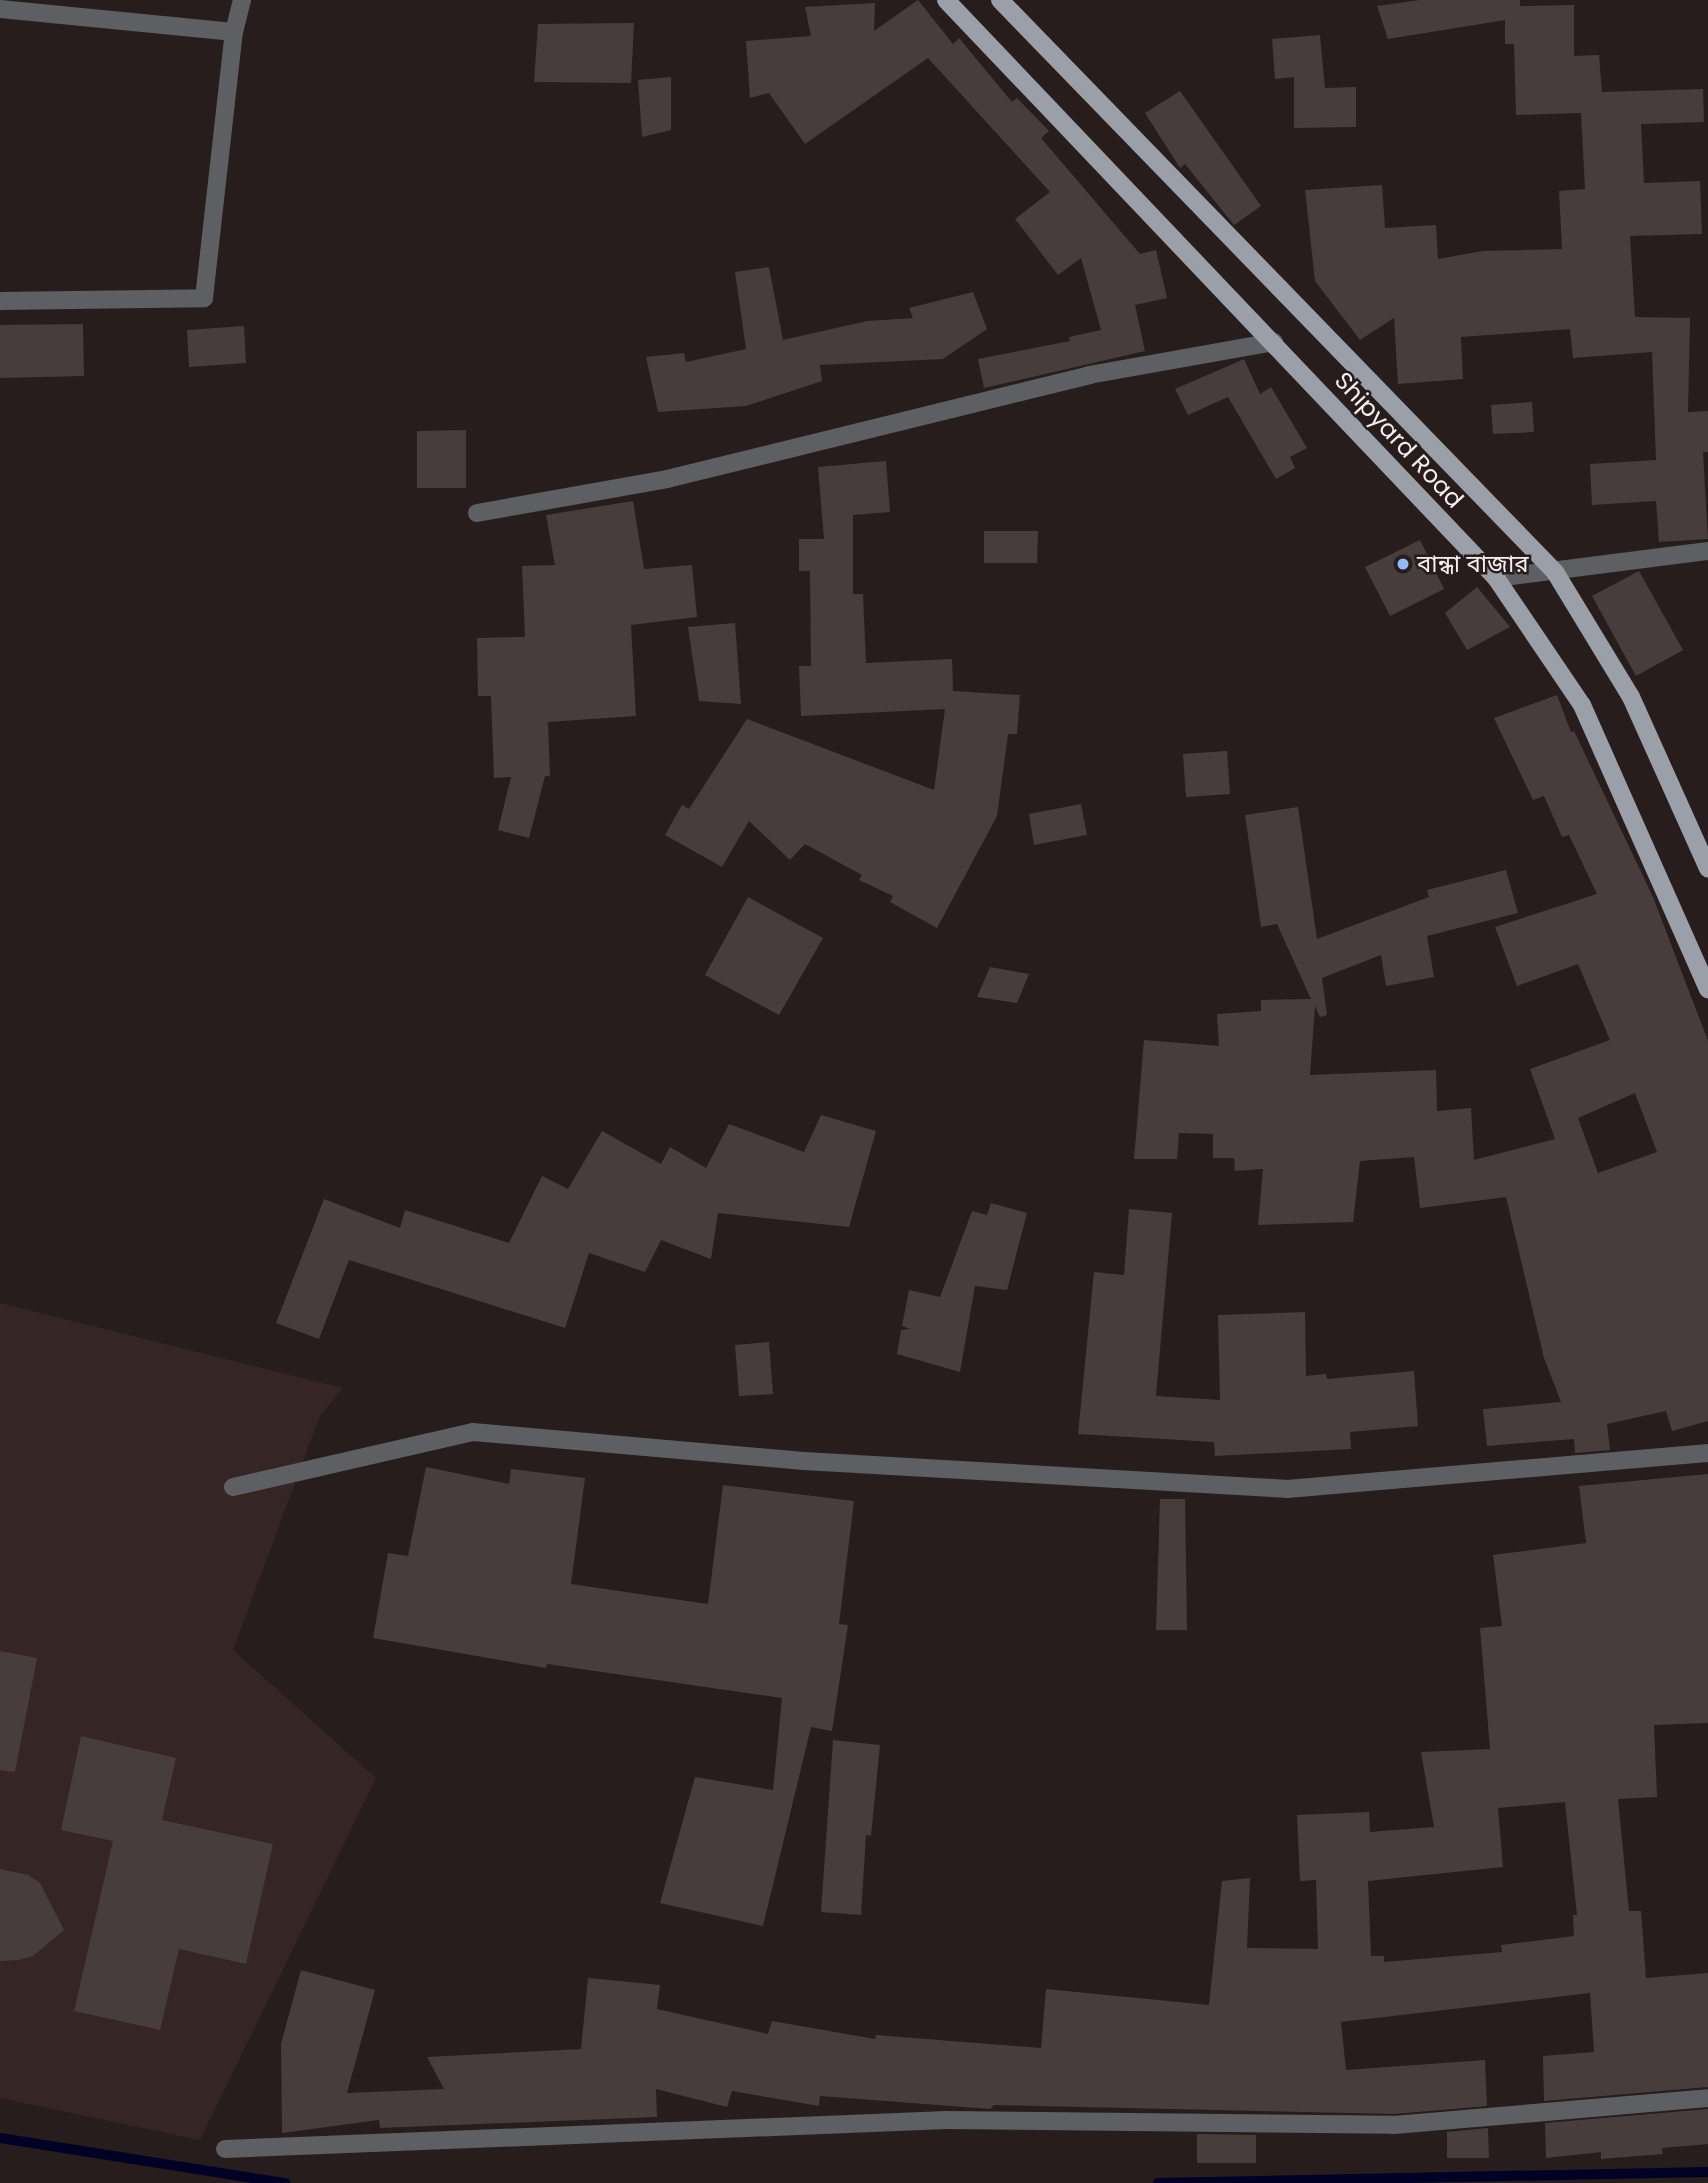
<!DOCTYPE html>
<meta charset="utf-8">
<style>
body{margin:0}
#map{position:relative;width:1708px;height:2183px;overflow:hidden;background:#271d1c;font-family:Poppins,"Noto Sans Bengali",sans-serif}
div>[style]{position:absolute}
.built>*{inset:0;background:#352524}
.stream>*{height:10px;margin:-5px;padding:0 5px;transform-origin:5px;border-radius:5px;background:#000225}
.building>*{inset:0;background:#473d3c}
.minor>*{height:18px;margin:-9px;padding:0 9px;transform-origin:9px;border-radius:9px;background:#5d5f63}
.primary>*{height:18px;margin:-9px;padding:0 9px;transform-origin:9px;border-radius:9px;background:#9b9fa7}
.dots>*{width:19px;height:19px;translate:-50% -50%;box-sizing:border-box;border:4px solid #271d1c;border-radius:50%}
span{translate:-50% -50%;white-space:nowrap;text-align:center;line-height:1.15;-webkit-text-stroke:5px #271d1c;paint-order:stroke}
.street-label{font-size:24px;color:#f7f0f0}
.poi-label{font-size:24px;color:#f7f0f0}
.left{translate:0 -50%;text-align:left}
</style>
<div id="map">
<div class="built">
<div style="clip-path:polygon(0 1303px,343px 1388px,320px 1416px,233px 1650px,376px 1778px,200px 2140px,0 2098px)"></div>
</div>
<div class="stream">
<div style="left:0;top:2138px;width:289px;rotate:9deg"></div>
<div style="left:1158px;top:2183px;width:550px;rotate:-1.15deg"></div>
</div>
<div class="building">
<div style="clip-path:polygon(918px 0,953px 44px,959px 38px,1012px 102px,1017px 98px,1049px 131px,1041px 138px,1140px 254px,1156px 250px,1167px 298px,1135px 305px,1145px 351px,984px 388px,978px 359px,1070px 341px,1069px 337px,1101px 330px,1081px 258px,1058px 275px,1015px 219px,1050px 192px,928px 58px,805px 144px,769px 93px,750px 98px,746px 41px,811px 36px,805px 7px,875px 3px,874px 31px)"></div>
<div style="clip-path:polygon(1420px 0,1520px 0,1520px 6px,1574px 5px,1574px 56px,1599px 55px,1602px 92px,1703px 89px,1704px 122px,1641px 124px,1644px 183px,1700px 181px,1702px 234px,1630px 236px,1635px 317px,1690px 318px,1688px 412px,1708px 411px,1708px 452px,1703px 452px,1708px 539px,1659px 542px,1656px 501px,1592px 505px,1590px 464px,1656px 460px,1652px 352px,1573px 358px,1570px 329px,1461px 337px,1463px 379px,1398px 384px,1394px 318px,1360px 340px,1315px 281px,1305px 190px,1382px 185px,1385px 228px,1436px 225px,1438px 259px,1483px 251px,1562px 249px,1559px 191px,1585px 189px,1581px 113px,1516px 115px,1514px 44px,1505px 44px,1505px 20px,1388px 39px,1377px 6px)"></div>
<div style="clip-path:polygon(634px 23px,631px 83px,534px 82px,538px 24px)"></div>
<div style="clip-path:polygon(1320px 35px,1325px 88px,1356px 87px,1356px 127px,1294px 128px,1294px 77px,1275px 79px,1272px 39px)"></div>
<div style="clip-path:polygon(671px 77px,671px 130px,642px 137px,638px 80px)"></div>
<div style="clip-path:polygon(1180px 91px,1261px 206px,1234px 225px,1185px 164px,1180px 168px,1145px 113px)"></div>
<div style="clip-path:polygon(769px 267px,783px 340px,867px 321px,913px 318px,909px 308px,973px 292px,987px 329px,943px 359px,820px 365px,822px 381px,746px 406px,658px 412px,646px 357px,684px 353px,686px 362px,746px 349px,735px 272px)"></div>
<div style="clip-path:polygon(83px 324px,84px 376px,0 378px,0 325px)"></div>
<div style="clip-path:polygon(244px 326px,246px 363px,189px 367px,187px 330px)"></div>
<div style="clip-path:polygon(1244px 359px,1260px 394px,1271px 387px,1307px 448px,1290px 457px,1295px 468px,1276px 479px,1228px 397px,1188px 415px,1175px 389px)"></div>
<div style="clip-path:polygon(1532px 402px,1534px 432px,1493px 434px,1491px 405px)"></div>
<div style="clip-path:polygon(466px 430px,466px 488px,417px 488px,417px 431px)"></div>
<div style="clip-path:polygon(886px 461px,890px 512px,853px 515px,853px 594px,863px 594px,866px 663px,952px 659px,953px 691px,1020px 695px,1017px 734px,1008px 734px,997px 816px,937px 928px,890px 902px,893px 896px,859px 880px,862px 875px,805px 844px,790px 860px,749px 821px,722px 867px,665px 835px,682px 805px,689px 809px,747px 719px,934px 790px,945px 709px,801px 716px,799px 666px,811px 666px,810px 571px,799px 571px,799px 539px,824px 539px,818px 467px)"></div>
<div style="clip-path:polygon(633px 501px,644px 569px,692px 565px,697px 617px,631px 625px,636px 716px,548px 722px,550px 776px,545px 776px,529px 838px,498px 830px,511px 777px,494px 778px,491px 696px,478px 696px,477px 638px,525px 637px,522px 566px,555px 565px,546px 515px)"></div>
<div style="clip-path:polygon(984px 531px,1038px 531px,1037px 563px,984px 563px)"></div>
<div style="clip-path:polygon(1420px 540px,1444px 589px,1390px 616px,1365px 567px)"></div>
<div style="clip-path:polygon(1639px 571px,1683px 650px,1636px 676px,1592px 596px)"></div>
<div style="clip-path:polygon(1477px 587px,1510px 627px,1467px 650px,1445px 613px)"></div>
<div style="clip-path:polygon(735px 623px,741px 704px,699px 701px,688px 627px)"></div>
<div style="clip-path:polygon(evenodd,1557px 695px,1571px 732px,1574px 731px,1653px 897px,1708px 1041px,1708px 1421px,1672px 1431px,1666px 1411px,1607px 1424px,1610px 1450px,1575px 1453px,1574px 1439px,1487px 1446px,1483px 1409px,1561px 1402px,1544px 1358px,1506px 1197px,1420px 1208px,1414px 1157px,1360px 1161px,1353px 1222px,1258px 1225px,1263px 1169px,1235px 1171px,1234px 1158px,1213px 1158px,1213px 1134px,1179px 1133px,1177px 1159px,1134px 1159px,1144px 1040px,1219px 1046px,1217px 1014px,1261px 1011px,1261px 1000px,1311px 999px,1277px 924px,1261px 927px,1245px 815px,1298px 807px,1317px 939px,1429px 897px,1427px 890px,1506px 870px,1518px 913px,1427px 936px,1434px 977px,1386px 986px,1381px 955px,1322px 978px,1327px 1015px,1320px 1017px,1315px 1006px,1310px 1075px,1436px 1070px,1437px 1111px,1471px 1108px,1474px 1160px,1555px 1139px,1530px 1069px,1610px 1040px,1578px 964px,1517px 986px,1495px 927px,1597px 894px,1569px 835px,1562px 837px,1544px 796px,1533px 800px,1494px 718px,1557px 695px,1635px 1093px,1657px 1152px,1598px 1173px,1578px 1118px,1635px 1093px)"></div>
<div style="clip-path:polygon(1227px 751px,1230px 794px,1186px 797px,1183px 754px)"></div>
<div style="clip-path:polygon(1081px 804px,1087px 835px,1034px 845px,1029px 814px)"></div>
<div style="clip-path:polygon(748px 897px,823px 938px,779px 1015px,705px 975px)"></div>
<div style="clip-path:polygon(990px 967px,1029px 974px,1017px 1003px,977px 997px)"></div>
<div style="clip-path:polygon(821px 1115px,876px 1131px,849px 1227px,718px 1213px,711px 1259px,661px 1240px,645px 1272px,589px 1253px,565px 1328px,349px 1260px,319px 1339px,276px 1323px,324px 1199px,400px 1228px,405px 1210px,509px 1243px,542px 1176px,568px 1189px,602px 1131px,661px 1164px,670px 1147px,706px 1168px,729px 1124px,804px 1152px)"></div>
<div style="clip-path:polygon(991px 1203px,1027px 1213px,1007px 1290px,975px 1286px,960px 1372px,897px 1354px,901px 1330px,910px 1329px,902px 1326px,909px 1290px,940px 1297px,972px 1211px,987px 1215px)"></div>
<div style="clip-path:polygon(1129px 1209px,1172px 1213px,1156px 1396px,1220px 1400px,1218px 1315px,1305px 1312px,1306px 1376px,1326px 1374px,1327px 1379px,1414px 1371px,1418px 1426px,1350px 1432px,1351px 1449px,1215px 1456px,1214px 1442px,1078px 1434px,1094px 1272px,1124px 1275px)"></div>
<div style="clip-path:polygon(769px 1342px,773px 1394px,739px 1396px,735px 1345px)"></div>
<div style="clip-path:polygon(426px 1467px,509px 1484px,511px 1469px,585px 1478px,571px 1584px,708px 1604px,723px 1485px,854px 1501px,839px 1624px,848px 1625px,832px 1731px,811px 1727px,763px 1926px,660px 1903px,695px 1777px,773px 1790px,782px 1698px,547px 1664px,546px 1668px,373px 1638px,388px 1553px,408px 1556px)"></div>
<div style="clip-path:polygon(evenodd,1708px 1474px,1708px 1723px,1654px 1725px,1657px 1797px,1618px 1799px,1629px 1911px,1641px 1911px,1646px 1978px,1708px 1973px,1708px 2087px,1544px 2101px,1543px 2056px,1594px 2052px,1590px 1993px,1341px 2022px,1346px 2070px,1485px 2060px,1487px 2106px,1394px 2114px,994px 2105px,990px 2109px,820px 2096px,819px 2106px,732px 2091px,727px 2107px,656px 2089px,657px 2117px,380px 2128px,379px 2120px,282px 2133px,281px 2044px,301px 1970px,375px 1990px,347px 2093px,444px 2089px,427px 2057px,581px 2049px,588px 1978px,660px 1985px,657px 2009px,768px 2034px,772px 2021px,875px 2039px,876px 2035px,1041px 2048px,1046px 1989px,1209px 2005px,1222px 1881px,1250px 1878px,1247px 1948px,1318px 1949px,1316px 1880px,1300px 1881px,1297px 1815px,1369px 1812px,1370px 1832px,1434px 1827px,1421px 1752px,1490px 1749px,1480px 1628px,1502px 1626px,1493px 1555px,1586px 1543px,1579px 1486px,1708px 1474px,1565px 1802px,1577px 1915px,1573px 1915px,1574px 1936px,1501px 1945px,1502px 1952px,1384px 1962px,1384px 1956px,1371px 1956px,1368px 1881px,1503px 1867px,1498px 1808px,1565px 1802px)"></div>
<div style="clip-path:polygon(1160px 1499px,1185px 1499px,1187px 1630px,1156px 1630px)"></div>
<div style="clip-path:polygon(0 1651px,37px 1658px,15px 1772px,0 1770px)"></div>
<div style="clip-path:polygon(81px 1736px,176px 1758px,162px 1820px,273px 1844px,246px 1964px,179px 1949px,160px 2030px,74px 2011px,113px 1841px,61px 1830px)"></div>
<div style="clip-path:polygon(833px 1740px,880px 1745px,871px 1836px,866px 1835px,861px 1915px,821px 1912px)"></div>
<div style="clip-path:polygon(0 1869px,28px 1875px,40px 1883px,64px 1930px,33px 1956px,19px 1960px,0 1961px)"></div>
<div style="clip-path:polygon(1708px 2109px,1708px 2144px,1662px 2148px,1663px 2154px,1601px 2159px,1601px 2152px,1546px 2158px,1545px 2123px)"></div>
<div style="clip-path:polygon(1488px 2128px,1489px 2158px,1447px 2158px,1447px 2132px)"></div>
<div style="clip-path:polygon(1197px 2134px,1256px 2135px,1256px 2163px,1197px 2163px)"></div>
</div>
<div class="minor">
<div style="left:0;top:9px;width:235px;rotate:5.6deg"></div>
<div style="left:0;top:301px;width:204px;rotate:-0.8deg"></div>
<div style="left:204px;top:298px;width:268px;rotate:-83.6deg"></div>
<div style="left:234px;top:32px;width:33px;rotate:-76deg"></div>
<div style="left:477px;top:513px;width:193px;rotate:-10.1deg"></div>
<div style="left:667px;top:479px;width:435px;rotate:-13.8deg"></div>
<div style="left:1089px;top:375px;width:188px;rotate:-10.1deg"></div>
<div style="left:1496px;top:578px;width:214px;rotate:-7.3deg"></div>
<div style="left:233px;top:1487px;width:246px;rotate:-12.9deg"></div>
<div style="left:473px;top:1432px;width:332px;rotate:5deg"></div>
<div style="left:804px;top:1461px;width:484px;rotate:3.3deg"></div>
<div style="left:1287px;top:1489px;width:423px;rotate:-4.9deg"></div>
<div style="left:225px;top:2149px;width:722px;rotate:-2.3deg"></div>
<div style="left:946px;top:2120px;width:448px;rotate:0.6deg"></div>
<div style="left:1394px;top:2125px;width:315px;rotate:-4.9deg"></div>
</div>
<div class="primary">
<div style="left:946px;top:0;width:798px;rotate:46.42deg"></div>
<div style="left:1496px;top:578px;width:153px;rotate:55.9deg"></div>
<div style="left:1582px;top:705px;width:311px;rotate:66.1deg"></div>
<div style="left:1000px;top:0;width:797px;rotate:45.86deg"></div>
<div style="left:1555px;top:572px;width:146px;rotate:58.7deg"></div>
<div style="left:1631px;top:697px;width:188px;rotate:65.8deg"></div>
</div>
<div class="dots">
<div style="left:1403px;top:564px;background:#91b8fd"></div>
</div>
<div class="street-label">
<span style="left:1399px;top:440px;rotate:47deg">Shipyard Road</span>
</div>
<div class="poi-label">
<span class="left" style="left:1417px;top:564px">বান্ধা বাজার</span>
</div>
</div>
